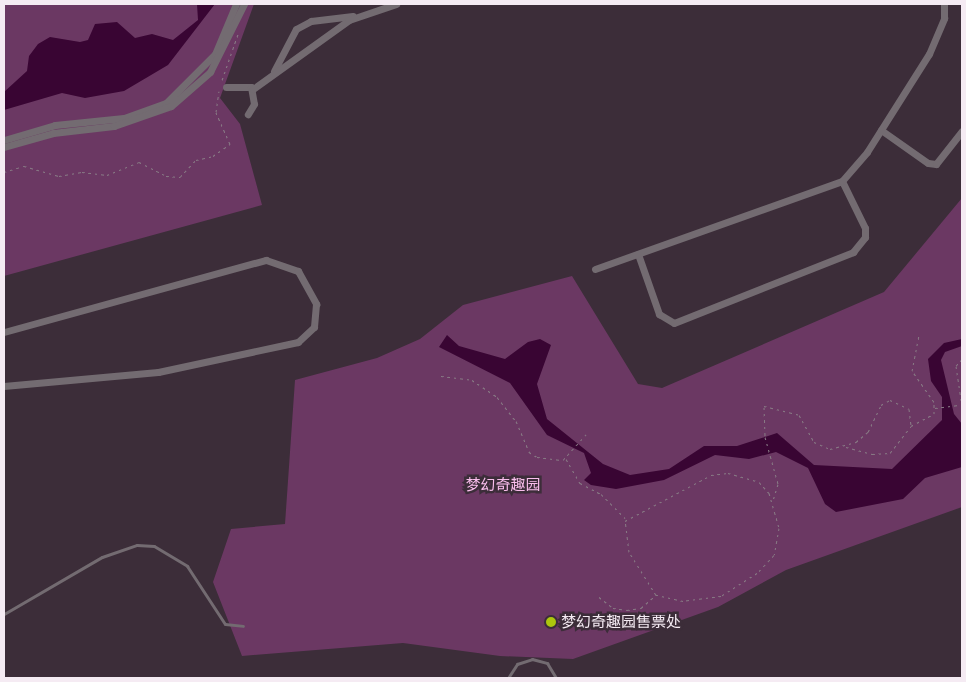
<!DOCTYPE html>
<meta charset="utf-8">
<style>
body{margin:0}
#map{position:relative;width:966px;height:682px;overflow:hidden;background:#3c2d39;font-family:"PT Sans","Noto Sans SC",sans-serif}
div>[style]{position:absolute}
.green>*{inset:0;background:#6b3863}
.water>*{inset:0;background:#390533}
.path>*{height:1px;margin-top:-0.5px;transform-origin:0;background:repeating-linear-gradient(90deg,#887b85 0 2.5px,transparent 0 6.5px)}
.lane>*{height:3px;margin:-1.5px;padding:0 1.5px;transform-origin:1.5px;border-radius:1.5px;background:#736b71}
.street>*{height:7px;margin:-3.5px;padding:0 3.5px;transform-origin:3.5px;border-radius:3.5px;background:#736b71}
.dots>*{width:14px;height:14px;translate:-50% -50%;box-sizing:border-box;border:2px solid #3c2d39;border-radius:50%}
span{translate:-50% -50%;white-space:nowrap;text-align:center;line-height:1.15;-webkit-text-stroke:5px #3c2d39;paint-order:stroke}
.park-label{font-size:15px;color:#fabeed}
.poi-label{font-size:15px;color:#f5ebf3}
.left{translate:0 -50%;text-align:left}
.frame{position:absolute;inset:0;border:5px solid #f5ebf3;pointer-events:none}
</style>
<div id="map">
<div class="green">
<div style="clip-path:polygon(4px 4px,254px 4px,220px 98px,240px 124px,262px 205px,4px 276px)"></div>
<div style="clip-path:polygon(962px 198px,962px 507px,786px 570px,718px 607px,573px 659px,500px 656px,403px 643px,242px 656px,213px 582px,231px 529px,285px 524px,295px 380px,377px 358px,420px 339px,463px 305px,572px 276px,638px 384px,662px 388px,884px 292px)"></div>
</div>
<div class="water">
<div style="clip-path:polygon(197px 4px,215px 4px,168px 65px,124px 91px,85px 98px,62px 93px,4px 110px,4px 92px,27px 71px,29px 56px,38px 44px,50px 37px,80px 42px,88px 40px,95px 24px,117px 22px,135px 38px,152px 34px,173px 40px,198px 20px)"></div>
<div style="clip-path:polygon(447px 335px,459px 346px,505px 359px,528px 342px,540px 339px,551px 345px,537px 384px,547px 419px,603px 464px,630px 475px,669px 469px,704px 446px,737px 446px,777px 433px,814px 465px,892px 469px,942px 420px,942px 397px,931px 381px,928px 359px,944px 343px,962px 339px,962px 346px,945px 352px,941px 360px,954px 414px,962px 424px,962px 467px,925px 478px,903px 499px,836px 512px,825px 504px,808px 468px,776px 452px,749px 459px,715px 455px,664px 480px,616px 489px,591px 485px,584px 480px,591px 473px,584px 453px,547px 435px,510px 383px,439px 347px)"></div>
</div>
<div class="path">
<div style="left:222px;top:80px;width:49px;rotate:-70.8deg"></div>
<div style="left:4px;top:172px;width:21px;rotate:-17deg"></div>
<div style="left:24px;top:166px;width:36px;rotate:16deg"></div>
<div style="left:59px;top:176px;width:23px;rotate:-10deg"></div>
<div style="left:82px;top:172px;width:25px;rotate:7deg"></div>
<div style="left:107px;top:175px;width:35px;rotate:-22deg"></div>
<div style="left:139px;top:162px;width:30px;rotate:27deg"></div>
<div style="left:166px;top:176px;width:14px;rotate:4deg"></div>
<div style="left:180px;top:177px;width:23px;rotate:-47deg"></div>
<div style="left:196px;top:160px;width:17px;rotate:-13deg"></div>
<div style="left:213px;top:156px;width:21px;rotate:-35deg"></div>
<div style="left:230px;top:144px;width:35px;rotate:-114deg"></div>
<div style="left:216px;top:112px;width:21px;rotate:-82deg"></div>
<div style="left:962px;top:359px;width:9px;rotate:131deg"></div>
<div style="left:956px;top:366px;width:40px;rotate:81.5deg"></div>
<div style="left:441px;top:376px;width:31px;rotate:7deg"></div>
<div style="left:472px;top:380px;width:30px;rotate:34deg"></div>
<div style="left:497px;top:397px;width:31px;rotate:52deg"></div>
<div style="left:516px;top:421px;width:34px;rotate:67deg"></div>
<div style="left:529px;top:452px;width:9px;rotate:32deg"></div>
<div style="left:537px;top:457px;width:26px;rotate:7deg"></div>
<div style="left:563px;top:460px;width:38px;rotate:-48deg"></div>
<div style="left:764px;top:406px;width:36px;rotate:14deg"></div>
<div style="left:799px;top:415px;width:31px;rotate:61deg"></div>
<div style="left:814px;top:442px;width:17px;rotate:24deg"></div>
<div style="left:830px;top:449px;width:27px;rotate:-15deg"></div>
<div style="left:856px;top:442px;width:16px;rotate:-40deg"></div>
<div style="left:868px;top:432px;width:30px;rotate:-64deg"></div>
<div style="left:881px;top:405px;width:10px;rotate:-29deg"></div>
<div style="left:890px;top:400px;width:21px;rotate:25deg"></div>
<div style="left:909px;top:409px;width:17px;rotate:83deg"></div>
<div style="left:764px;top:407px;width:30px;rotate:88deg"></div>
<div style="left:765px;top:437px;width:49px;rotate:74.5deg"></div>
<div style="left:778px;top:484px;width:17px;rotate:107deg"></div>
<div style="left:935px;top:408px;width:26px;rotate:-7deg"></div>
<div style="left:846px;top:447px;width:27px;rotate:15deg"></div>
<div style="left:872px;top:454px;width:18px;rotate:-3deg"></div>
<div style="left:890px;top:453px;width:34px;rotate:-52deg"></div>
<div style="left:911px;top:426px;width:26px;rotate:-28deg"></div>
<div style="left:934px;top:414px;width:12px;rotate:-90deg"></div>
<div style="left:934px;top:402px;width:38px;rotate:-125deg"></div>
<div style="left:912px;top:371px;width:37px;rotate:-79deg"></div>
<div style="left:566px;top:459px;width:28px;rotate:60deg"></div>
<div style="left:580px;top:483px;width:24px;rotate:28deg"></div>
<div style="left:601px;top:494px;width:34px;rotate:45deg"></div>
<div style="left:728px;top:473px;width:32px;rotate:16deg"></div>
<div style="left:759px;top:482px;width:15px;rotate:48deg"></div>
<div style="left:769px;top:493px;width:36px;rotate:74deg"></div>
<div style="left:779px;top:528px;width:27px;rotate:100deg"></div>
<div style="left:774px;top:555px;width:25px;rotate:133deg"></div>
<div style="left:757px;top:573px;width:43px;rotate:147.4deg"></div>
<div style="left:721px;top:596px;width:38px;rotate:173deg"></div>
<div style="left:683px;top:601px;width:28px;rotate:-167deg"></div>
<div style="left:656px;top:595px;width:51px;rotate:-122.1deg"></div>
<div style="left:629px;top:552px;width:31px;rotate:-97deg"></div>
<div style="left:625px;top:521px;width:98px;rotate:-28.1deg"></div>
<div style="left:711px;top:475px;width:17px;rotate:-7deg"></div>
<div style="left:599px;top:597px;width:18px;rotate:38deg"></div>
<div style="left:613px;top:608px;width:14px;rotate:8deg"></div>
<div style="left:627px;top:610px;width:14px;rotate:-8deg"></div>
<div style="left:641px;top:608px;width:18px;rotate:-41deg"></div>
</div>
<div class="lane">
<div style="left:4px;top:614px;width:113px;rotate:-30.2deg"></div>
<div style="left:102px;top:557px;width:37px;rotate:-19deg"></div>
<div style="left:137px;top:545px;width:17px;rotate:3deg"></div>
<div style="left:154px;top:546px;width:39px;rotate:31deg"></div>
<div style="left:187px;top:566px;width:69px;rotate:56.8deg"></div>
<div style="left:225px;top:624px;width:18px;rotate:6deg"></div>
<div style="left:508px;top:678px;width:17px;rotate:-57deg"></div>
<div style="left:517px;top:664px;width:16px;rotate:-18deg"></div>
<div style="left:532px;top:659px;width:16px;rotate:15deg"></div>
<div style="left:547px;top:663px;width:17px;rotate:59deg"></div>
</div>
<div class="street">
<div style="left:274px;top:71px;width:47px;rotate:-62.4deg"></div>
<div style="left:296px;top:29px;width:17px;rotate:-28deg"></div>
<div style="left:311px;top:21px;width:42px;rotate:-6.8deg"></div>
<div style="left:226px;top:87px;width:25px"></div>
<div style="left:251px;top:87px;width:17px;rotate:80deg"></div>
<div style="left:254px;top:104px;width:12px;rotate:121deg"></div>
<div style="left:253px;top:89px;width:118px;rotate:-35.7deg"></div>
<div style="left:349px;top:20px;width:50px;rotate:-18.8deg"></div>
<div style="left:881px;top:130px;width:57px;rotate:35.1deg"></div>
<div style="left:928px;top:163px;width:8px;rotate:7deg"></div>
<div style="left:936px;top:164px;width:42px;rotate:-51.8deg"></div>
<div style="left:4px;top:140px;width:53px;rotate:-16.4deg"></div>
<div style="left:55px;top:125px;width:69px;rotate:-5.8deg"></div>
<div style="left:124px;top:118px;width:45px;rotate:-19.7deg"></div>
<div style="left:166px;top:103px;width:69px;rotate:-45deg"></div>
<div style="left:215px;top:54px;width:54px;rotate:-67.2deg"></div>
<div style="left:4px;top:147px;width:51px;rotate:-15.9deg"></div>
<div style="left:53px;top:133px;width:61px;rotate:-6.5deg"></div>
<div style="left:114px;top:126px;width:60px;rotate:-19.3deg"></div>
<div style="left:171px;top:106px;width:52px;rotate:-41.1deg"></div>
<div style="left:210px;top:72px;width:76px;rotate:-63.4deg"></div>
<div style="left:638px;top:254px;width:64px;rotate:70.7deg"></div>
<div style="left:659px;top:314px;width:17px;rotate:31deg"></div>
<div style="left:674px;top:323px;width:193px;rotate:-21.6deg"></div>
<div style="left:853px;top:252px;width:19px;rotate:-51deg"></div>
<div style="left:865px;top:237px;width:9px;rotate:-90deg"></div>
<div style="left:865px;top:228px;width:52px;rotate:-116.1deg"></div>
<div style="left:595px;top:269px;width:262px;rotate:-19.6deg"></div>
<div style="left:842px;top:181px;width:38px;rotate:-49deg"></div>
<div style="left:867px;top:152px;width:116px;rotate:-57.7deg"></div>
<div style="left:929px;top:54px;width:39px;rotate:-67deg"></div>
<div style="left:944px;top:18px;width:14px;rotate:-90deg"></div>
<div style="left:4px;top:332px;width:272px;rotate:-15.4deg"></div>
<div style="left:266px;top:260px;width:34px;rotate:19deg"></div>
<div style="left:298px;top:271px;width:38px;rotate:61deg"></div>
<div style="left:316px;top:304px;width:23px;rotate:95deg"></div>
<div style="left:314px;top:327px;width:22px;rotate:137deg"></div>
<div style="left:298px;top:342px;width:143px;rotate:167.9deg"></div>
<div style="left:158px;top:372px;width:155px;rotate:174.8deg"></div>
</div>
<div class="dots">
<div style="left:551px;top:622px;background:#adc60d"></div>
</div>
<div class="park-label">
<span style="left:503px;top:485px">梦幻奇趣园</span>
</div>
<div class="poi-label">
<span class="left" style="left:561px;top:622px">梦幻奇趣园售票处</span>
</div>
<div class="frame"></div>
</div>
